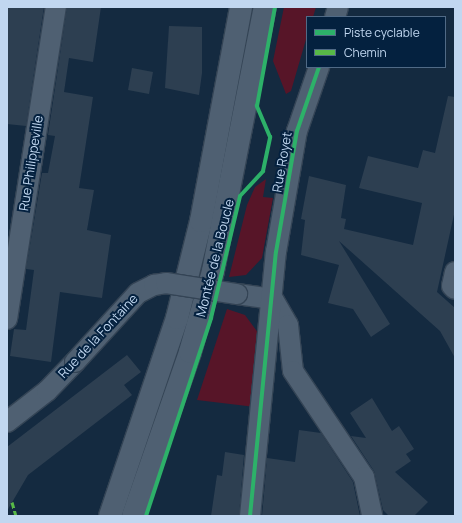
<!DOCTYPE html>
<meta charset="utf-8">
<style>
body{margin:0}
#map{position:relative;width:462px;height:523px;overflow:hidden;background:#142a40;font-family:Manrope,sans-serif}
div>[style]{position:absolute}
.green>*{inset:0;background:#571528}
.building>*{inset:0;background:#2d3f51}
.roads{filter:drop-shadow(1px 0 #344455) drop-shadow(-1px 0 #344455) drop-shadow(0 1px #344455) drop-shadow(0 -1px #344455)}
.minor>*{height:20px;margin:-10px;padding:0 10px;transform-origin:10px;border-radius:10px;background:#4f6072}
.secondary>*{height:22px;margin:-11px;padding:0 11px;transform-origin:11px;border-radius:11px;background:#4f6072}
.bridges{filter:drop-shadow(1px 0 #344455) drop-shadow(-1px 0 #344455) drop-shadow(0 1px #344455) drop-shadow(0 -1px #344455)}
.minor-bridge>*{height:20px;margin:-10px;padding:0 10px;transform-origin:10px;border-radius:10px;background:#4f6072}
.quiet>*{height:3px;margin-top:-1.5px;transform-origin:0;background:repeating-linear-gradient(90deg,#58b947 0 6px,transparent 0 9px)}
.cycleway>*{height:4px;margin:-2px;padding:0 2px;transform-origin:2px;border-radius:2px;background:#2db169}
span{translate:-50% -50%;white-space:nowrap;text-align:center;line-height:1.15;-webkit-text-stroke:4px #04213f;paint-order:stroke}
.street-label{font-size:13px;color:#c1d7f0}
.frame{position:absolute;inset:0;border:8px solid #c1d7f0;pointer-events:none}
.legend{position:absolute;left:306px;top:16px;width:140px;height:52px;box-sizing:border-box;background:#04213f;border:1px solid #506a86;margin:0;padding:5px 7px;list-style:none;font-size:12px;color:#c1d7f0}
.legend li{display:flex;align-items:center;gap:8px;height:20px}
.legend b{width:20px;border:1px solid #506a86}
</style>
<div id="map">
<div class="green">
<div style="clip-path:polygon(284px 7px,316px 7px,313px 17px,307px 17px,307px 36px,291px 91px,286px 94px,273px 61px)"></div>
<div style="clip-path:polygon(266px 179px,263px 197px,273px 198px,262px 258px,246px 275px,229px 277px,247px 205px,255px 187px)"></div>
<div style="clip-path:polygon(227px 309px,245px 315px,259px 334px,255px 407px,197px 400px)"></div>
</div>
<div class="building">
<div style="clip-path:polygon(7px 7px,44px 7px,26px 126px,7px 124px)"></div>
<div style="clip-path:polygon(67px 7px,101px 7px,93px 62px,69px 58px,64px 92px,93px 97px,79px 188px,94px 190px,87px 230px,111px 235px,102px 298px,60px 292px,51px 362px,10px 356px,14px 329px,26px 330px,34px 270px,26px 269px,42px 173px,48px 173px,55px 136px,48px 135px)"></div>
<div style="clip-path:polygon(169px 26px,202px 27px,202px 73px,199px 95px,165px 88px)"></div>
<div style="clip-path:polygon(132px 68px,153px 72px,149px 94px,128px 90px)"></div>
<div style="clip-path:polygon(448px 96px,455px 97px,455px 210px,437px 292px,455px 308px,455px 358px,440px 331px,339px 241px,390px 324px,371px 337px,353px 309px,328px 303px,339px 265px,301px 255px,305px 220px,301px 219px,309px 176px,346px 185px,341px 218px,346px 219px,344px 229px,413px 245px,422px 203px,359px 188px,368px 156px,418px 168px,423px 150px,435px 153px)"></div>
<div style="clip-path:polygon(127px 355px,141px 372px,124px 385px,132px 395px,28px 475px,7px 511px,7px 447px)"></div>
<div style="clip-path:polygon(372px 398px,392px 431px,399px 426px,414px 449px,406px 454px,411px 461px,395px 472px,428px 502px,414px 516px,389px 516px,383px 510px,374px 471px,351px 436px,366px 438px,350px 413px)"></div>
<div style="clip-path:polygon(299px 430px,321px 433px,353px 482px,360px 516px,262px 516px,267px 458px,295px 462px)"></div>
<div style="clip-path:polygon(225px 452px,244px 455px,239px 516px,211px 516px,217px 475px,222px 476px)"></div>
</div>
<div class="roads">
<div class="minor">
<div style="left:335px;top:17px;width:10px;rotate:-73deg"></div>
<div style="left:455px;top:272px;width:14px;rotate:102deg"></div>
<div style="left:452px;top:286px;width:4px;rotate:45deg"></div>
<div style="left:237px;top:294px;width:36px;rotate:8deg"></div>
<div style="left:273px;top:299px;width:30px;rotate:60deg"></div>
<div style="left:288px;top:325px;width:46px;rotate:83.8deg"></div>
<div style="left:293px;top:371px;width:128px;rotate:56.2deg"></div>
<div style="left:364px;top:477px;width:40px;rotate:78deg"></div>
<div style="left:7px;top:319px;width:316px;rotate:-81.1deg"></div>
<div style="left:7px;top:422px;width:51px;rotate:-37.8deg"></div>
<div style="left:47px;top:391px;width:40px;rotate:-46deg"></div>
<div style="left:250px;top:516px;width:265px;rotate:-84.4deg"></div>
<div style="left:276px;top:252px;width:123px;rotate:-80.2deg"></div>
<div style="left:297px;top:131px;width:68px;rotate:-71deg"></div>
</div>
<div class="secondary">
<div style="left:110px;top:516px;width:209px;rotate:-71.3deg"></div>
<div style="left:177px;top:318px;width:100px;rotate:-76.1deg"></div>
<div style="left:201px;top:221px;width:218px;rotate:-79.4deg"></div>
<div style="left:133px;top:516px;width:174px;rotate:-70.8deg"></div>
<div style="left:190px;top:352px;width:84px;rotate:-74.1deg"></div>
<div style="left:213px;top:271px;width:269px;rotate:-78.9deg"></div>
</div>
</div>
<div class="bridges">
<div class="minor-bridge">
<div style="left:75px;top:362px;width:93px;rotate:-47.6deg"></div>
<div style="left:138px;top:293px;width:18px;rotate:-27deg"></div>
<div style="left:154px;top:285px;width:12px;rotate:-9deg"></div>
<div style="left:166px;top:283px;width:72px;rotate:8.8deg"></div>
</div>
</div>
<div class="quiet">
<div style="left:12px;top:502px;width:15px;rotate:74deg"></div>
</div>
<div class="cycleway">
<div style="left:146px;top:516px;width:208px;rotate:-71.8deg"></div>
<div style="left:211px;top:318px;width:125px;rotate:-76.6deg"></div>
<div style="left:240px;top:196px;width:34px;rotate:-47deg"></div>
<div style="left:263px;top:171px;width:35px;rotate:-78deg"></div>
<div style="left:270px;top:137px;width:34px;rotate:-113deg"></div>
<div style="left:257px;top:106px;width:101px;rotate:-79.7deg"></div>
<div style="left:250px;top:516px;width:265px;rotate:-84.4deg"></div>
<div style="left:276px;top:252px;width:123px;rotate:-80.2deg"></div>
<div style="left:297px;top:131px;width:68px;rotate:-71deg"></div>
</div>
<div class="street-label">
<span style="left:282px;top:162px;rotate:-80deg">Rue Royet</span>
<span style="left:31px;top:163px;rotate:-81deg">Rue Philippeville</span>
<span style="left:215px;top:258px;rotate:-76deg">Montée de la Boucle</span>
<span style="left:98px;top:336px;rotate:-47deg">Rue de la Fontaine</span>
</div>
<div class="frame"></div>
<ul class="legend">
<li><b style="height:5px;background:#2db169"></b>Piste cyclable</li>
<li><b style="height:5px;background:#58b947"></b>Chemin</li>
</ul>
</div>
